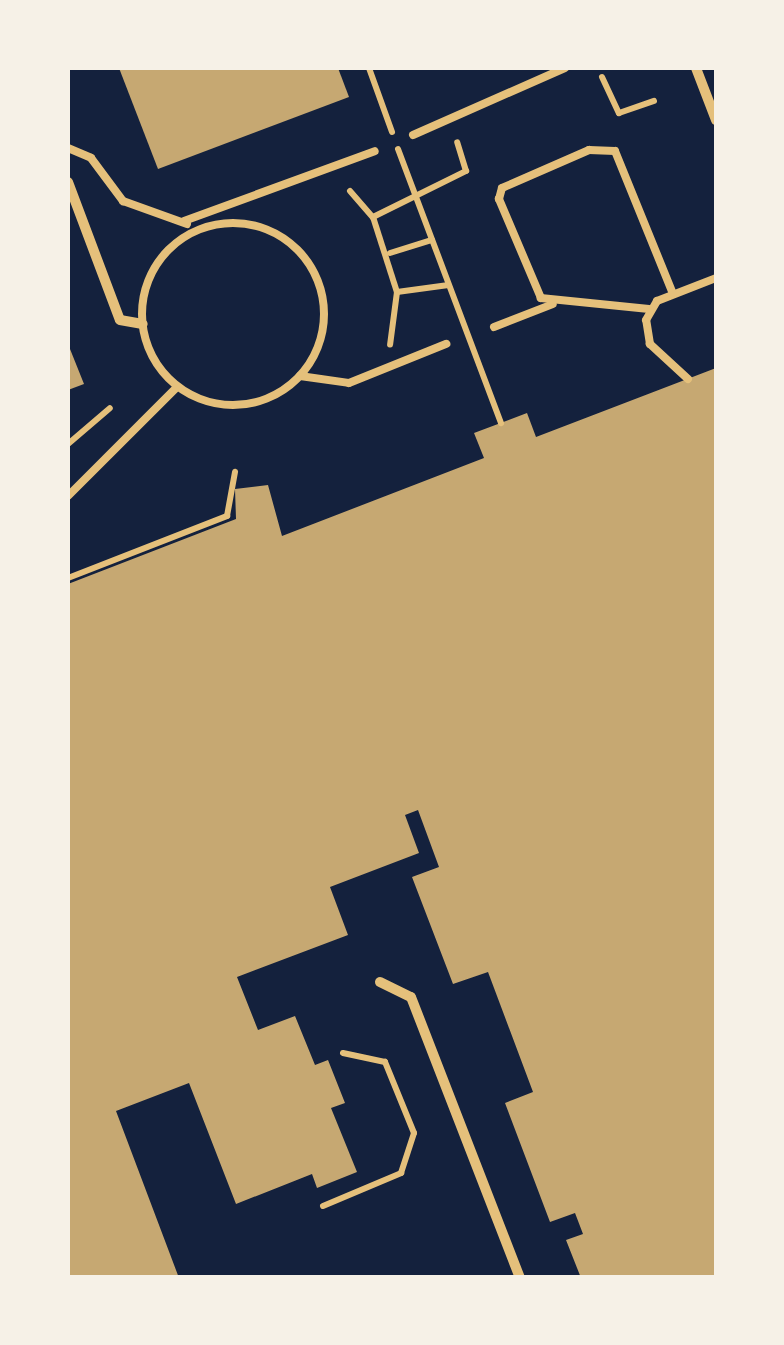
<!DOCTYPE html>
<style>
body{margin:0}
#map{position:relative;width:784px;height:1345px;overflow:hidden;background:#14213d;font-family:Bitter,serif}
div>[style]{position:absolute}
.building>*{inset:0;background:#c6a872}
.path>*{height:6px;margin:-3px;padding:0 3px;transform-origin:3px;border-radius:3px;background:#e5c07b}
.service>*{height:8px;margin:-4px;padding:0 4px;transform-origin:4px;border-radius:4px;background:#e5c07b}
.service>.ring{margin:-4px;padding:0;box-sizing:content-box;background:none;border:8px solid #e5c07b;border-radius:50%}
.minor>*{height:10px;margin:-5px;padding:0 5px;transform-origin:5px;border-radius:5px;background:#e5c07b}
span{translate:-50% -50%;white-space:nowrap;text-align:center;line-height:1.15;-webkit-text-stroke:9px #f6f1e7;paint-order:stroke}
.frame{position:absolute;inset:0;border:70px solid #f6f1e7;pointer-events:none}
</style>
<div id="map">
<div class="building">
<div style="clip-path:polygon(119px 68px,338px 68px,349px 97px,158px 169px)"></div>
<div style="clip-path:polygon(68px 344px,84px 384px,68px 390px)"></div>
<div style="clip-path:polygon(716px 368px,716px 1278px,581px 1278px,566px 1240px,583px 1234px,575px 1213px,550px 1222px,505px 1103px,533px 1092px,488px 972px,453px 984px,412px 877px,439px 867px,418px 810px,405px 815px,419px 853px,330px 887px,348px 935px,237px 977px,258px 1030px,295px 1016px,315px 1065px,328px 1060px,345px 1103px,331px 1108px,357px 1172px,317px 1188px,312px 1174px,236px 1204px,189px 1083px,116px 1111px,179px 1278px,68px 1278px,68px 584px,236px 519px,235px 489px,268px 485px,282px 536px,484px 458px,474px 433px,527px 413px,536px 437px)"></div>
</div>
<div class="path">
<div style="left:369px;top:68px;width:68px;rotate:70.2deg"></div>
<div style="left:602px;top:77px;width:40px;rotate:65deg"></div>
<div style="left:619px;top:113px;width:37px;rotate:-19deg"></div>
<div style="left:398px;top:149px;width:293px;rotate:69.4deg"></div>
<div style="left:350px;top:191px;width:35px;rotate:49deg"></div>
<div style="left:373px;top:217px;width:104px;rotate:-26.3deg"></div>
<div style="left:466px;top:171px;width:30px;rotate:-107deg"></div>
<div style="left:373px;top:217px;width:79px;rotate:72.3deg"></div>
<div style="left:397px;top:292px;width:53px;rotate:97.5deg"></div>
<div style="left:390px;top:253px;width:44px;rotate:-17.2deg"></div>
<div style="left:397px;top:292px;width:52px;rotate:-7.7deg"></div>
<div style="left:68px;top:444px;width:55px;rotate:-40.6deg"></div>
<div style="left:68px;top:578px;width:171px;rotate:-21.3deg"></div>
<div style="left:227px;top:516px;width:45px;rotate:-79.7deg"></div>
<div style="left:323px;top:1206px;width:85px;rotate:-22.9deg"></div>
<div style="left:401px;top:1173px;width:42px;rotate:-72deg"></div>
<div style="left:414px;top:1133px;width:77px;rotate:-112.2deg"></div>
<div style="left:385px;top:1062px;width:43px;rotate:-167.9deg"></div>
</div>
<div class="service">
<div style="left:413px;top:135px;width:166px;rotate:-23.8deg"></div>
<div style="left:68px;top:148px;width:25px;rotate:23deg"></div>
<div style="left:91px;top:158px;width:54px;rotate:53.3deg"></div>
<div style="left:123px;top:201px;width:68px;rotate:19.8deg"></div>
<div style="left:184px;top:221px;width:203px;rotate:-20.1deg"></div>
<div class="ring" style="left:142px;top:223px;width:174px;height:174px"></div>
<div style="left:649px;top:309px;width:109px;rotate:-174.2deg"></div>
<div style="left:541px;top:298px;width:108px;rotate:-113deg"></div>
<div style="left:499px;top:199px;width:11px;rotate:-75deg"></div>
<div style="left:502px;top:188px;width:95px;rotate:-23.6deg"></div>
<div style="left:589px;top:150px;width:26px;rotate:2deg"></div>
<div style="left:615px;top:151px;width:154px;rotate:67.9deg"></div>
<div style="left:494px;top:327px;width:63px;rotate:-21.3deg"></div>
<div style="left:300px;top:376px;width:49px;rotate:8.1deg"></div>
<div style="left:349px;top:383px;width:105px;rotate:-21.9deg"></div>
<div style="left:688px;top:379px;width:52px;rotate:-137.4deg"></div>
<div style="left:650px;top:344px;width:24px;rotate:-99deg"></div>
<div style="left:646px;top:320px;width:22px;rotate:-60deg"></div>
<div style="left:657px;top:301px;width:63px;rotate:-21.3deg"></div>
<div style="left:68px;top:496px;width:154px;rotate:-45deg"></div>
</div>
<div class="minor">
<div style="left:696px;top:68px;width:56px;rotate:69deg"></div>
<div style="left:68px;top:182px;width:147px;rotate:69.4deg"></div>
<div style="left:120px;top:320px;width:23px;rotate:10deg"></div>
<div style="left:380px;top:982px;width:34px;rotate:26deg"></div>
<div style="left:411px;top:997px;width:301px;rotate:68.8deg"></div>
</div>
<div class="frame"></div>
</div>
